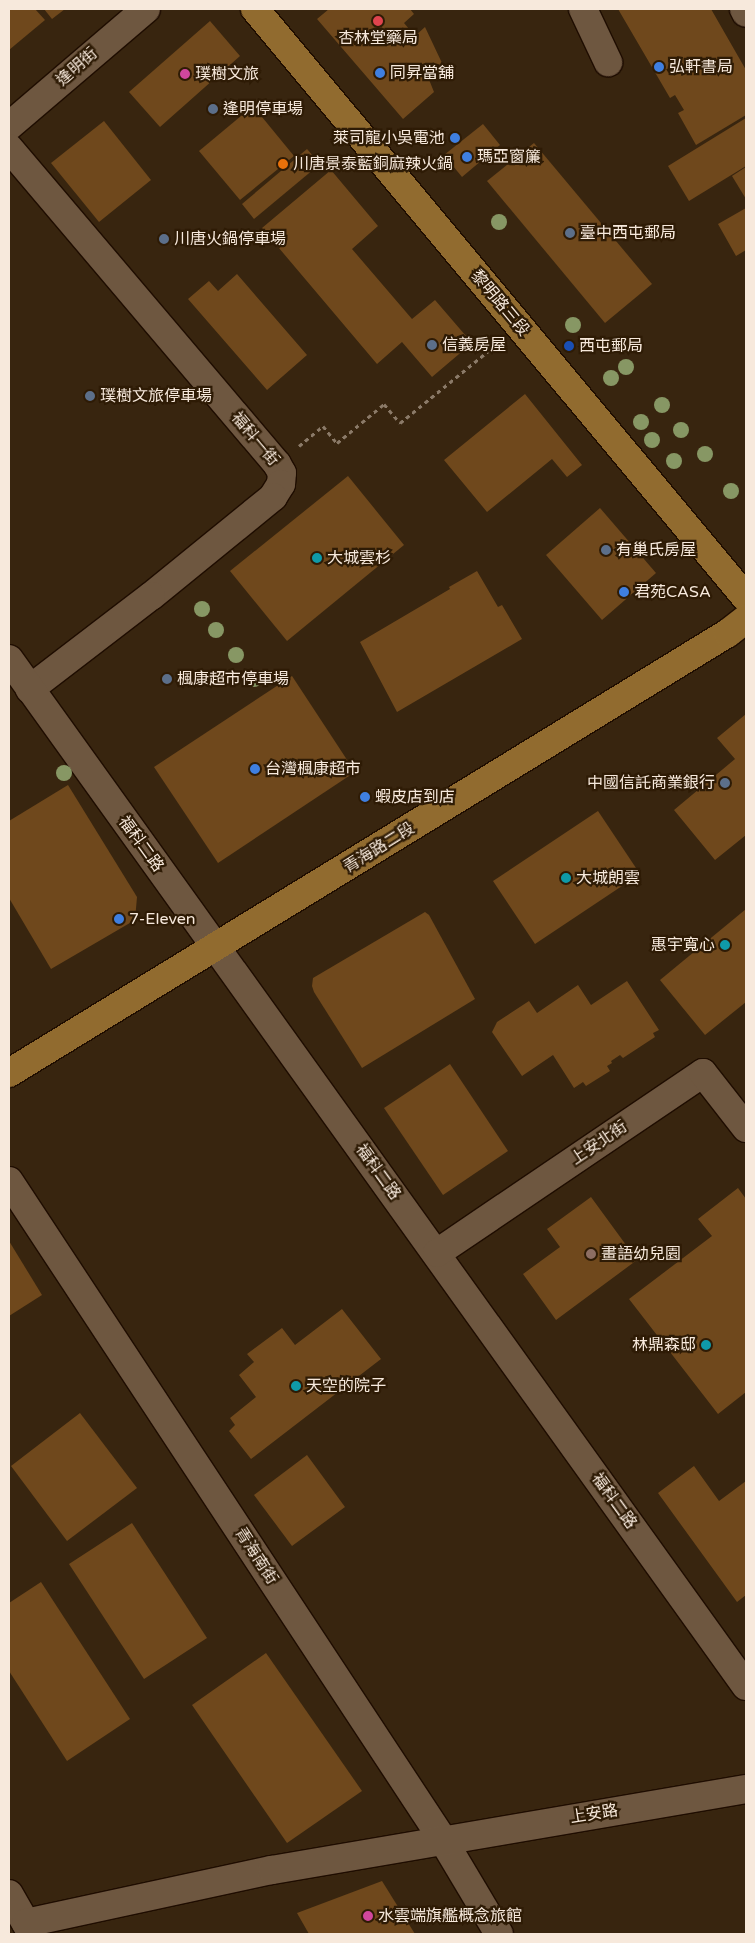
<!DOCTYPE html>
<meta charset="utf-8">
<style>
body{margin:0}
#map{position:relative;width:755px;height:1943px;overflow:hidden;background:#38250f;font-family:"Varela Round","Noto Sans TC",sans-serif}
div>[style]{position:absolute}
.building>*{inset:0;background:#6f481c}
.path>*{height:3px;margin-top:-1.5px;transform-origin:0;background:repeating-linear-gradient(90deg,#8b7a68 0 4px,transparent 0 8px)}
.roads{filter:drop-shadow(1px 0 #1f0d00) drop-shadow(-1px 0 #1f0d00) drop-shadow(0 1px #1f0d00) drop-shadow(0 -1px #1f0d00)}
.minor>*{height:28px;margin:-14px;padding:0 14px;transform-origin:14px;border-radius:14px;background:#6e5740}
.major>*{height:28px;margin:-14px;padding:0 14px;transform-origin:14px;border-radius:14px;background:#916b2f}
.trees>*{width:16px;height:16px;margin:-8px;border-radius:50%;background:#879764}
.dots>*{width:14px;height:14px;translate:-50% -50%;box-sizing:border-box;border:2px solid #2e1b05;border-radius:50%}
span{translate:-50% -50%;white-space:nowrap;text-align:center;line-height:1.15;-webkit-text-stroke:4.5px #2e1b05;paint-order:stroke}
.poi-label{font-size:16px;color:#f7e9dc}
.left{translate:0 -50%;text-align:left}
.right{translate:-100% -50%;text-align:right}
.street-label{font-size:16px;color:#f7e9dc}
.frame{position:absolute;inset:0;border:10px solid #f7e9dc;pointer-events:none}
</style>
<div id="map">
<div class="building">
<div style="clip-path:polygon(9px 9px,35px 9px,45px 20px,9px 50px)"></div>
<div style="clip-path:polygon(44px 9px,65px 9px,52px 19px)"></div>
<div style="clip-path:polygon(329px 9px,410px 9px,414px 14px,404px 23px,415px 36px,425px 27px,442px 63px,428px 77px,434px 92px,403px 119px,317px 19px)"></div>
<div style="clip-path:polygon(618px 9px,711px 9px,746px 70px,746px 115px,696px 145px,678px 113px,684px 110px,675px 95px,670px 98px)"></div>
<div style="clip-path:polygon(210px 21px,240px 56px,160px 127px,129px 92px)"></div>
<div style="clip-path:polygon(253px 106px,294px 156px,240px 200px,199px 151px)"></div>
<div style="clip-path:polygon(746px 118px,746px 166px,689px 201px,668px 166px)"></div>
<div style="clip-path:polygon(104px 121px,151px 180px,99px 222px,51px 163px)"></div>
<div style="clip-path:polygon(483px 124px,500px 145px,462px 177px,444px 155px)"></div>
<div style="clip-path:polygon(534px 143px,652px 284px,605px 323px,487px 181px)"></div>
<div style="clip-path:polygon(307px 149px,320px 164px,254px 219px,242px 204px)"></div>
<div style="clip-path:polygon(746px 167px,746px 199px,732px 176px)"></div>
<div style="clip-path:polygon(331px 170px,378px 226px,352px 249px,412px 319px,435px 300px,472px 343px,432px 377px,402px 342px,377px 364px,262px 228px)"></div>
<div style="clip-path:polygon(746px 208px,746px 250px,736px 256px,718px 224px)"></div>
<div style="clip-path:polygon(237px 274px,307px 355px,267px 390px,188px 299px,209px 281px,218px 291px)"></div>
<div style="clip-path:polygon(525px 394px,582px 465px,567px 477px,552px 459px,487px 512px,444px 460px)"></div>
<div style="clip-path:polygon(348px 476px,404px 545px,287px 641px,230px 571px)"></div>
<div style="clip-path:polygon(600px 508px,656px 573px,602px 620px,546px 555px)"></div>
<div style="clip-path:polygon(477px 571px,498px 607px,502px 605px,522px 639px,397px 712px,360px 642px,450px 589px,449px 587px)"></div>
<div style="clip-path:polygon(292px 676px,355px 772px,218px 863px,154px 767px)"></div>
<div style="clip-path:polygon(746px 714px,746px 835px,715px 860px,674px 810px,735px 759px,717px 738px)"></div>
<div style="clip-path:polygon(68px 785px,137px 897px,135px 920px,51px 969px,9px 898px,9px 821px)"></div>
<div style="clip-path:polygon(598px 811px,640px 874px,535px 944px,493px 881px)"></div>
<div style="clip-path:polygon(746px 909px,746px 1002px,705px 1035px,660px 980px)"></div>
<div style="clip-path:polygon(425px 912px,429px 915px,475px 999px,362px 1068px,314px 992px,312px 986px,313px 978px)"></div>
<div style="clip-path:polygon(627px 981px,659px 1030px,653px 1033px,655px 1037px,623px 1058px,620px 1055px,611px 1061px,612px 1063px,607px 1066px,610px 1071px,586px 1086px,583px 1082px,574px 1088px,553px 1055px,522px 1076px,492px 1032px,497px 1022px,529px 1001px,537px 1013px,578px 985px,591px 1005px)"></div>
<div style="clip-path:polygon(450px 1064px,508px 1151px,443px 1195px,384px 1108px)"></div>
<div style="clip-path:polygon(738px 1188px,746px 1199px,746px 1392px,718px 1414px,629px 1299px,712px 1236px,698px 1219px)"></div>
<div style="clip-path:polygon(591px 1197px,637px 1260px,556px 1320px,523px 1274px,560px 1247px,547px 1229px)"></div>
<div style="clip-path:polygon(9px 1241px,42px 1295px,9px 1316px)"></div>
<div style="clip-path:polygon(342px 1309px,381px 1359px,251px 1459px,229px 1431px,235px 1425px,230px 1418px,256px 1397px,239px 1375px,254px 1362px,247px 1354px,282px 1328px,295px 1345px)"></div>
<div style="clip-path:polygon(80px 1413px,137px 1488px,67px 1541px,11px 1466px)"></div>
<div style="clip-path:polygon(307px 1455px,345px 1507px,292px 1546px,254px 1495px)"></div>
<div style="clip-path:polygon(694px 1466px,719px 1501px,746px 1481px,746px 1595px,737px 1602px,658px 1493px)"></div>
<div style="clip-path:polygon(132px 1523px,207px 1638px,144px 1679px,69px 1564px)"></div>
<div style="clip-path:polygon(41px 1582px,130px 1719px,67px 1761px,9px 1671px,9px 1603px)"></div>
<div style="clip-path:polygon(266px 1653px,362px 1791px,287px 1843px,192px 1705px)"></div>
<div style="clip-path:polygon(382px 1881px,415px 1934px,309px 1934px,297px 1913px)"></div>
</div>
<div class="path">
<div style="left:299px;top:446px;width:31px;rotate:-40deg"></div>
<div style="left:323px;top:426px;width:22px;rotate:51deg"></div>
<div style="left:337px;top:443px;width:61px;rotate:-39.7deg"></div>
<div style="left:384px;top:404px;width:25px;rotate:50deg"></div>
<div style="left:400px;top:423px;width:127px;rotate:-39.2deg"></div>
</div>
<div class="roads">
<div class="minor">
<div style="left:583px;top:9px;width:59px;rotate:64.7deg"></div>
<div style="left:744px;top:9px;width:4px;rotate:63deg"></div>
<div style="left:9px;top:126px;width:180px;rotate:-40.5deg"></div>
<div style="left:9px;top:148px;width:414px;rotate:49.7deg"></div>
<div style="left:277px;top:464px;width:10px;rotate:61deg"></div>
<div style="left:282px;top:473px;width:11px;rotate:95deg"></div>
<div style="left:281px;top:484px;width:15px;rotate:122deg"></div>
<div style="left:273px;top:497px;width:157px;rotate:140.9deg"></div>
<div style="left:151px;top:596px;width:153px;rotate:142.5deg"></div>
<div style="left:9px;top:659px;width:1264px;rotate:54.34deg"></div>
<div style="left:9px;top:1181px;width:789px;rotate:56.63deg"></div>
<div style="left:443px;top:1840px;width:109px;rotate:59.2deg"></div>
<div style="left:437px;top:1253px;width:321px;rotate:-34.1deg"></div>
<div style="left:703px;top:1073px;width:70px;rotate:52deg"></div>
<div style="left:9px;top:1894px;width:46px;rotate:60.1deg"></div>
<div style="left:26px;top:1923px;width:252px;rotate:-12.2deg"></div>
<div style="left:272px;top:1870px;width:481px;rotate:-9.7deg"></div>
</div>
<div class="major">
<div style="left:255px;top:9px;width:767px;rotate:50.18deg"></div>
<div style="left:9px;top:1073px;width:843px;rotate:-31.47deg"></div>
<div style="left:728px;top:633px;width:23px;rotate:-38deg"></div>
</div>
</div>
<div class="trees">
<div style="left:499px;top:222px"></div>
<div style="left:573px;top:325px"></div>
<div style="left:626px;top:367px"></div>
<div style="left:611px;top:378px"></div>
<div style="left:662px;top:405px"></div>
<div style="left:641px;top:422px"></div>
<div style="left:681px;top:430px"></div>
<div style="left:652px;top:440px"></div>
<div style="left:705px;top:454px"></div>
<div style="left:674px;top:461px"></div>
<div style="left:731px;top:491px"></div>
<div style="left:202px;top:609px"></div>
<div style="left:216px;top:630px"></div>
<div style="left:236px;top:655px"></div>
<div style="left:254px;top:679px"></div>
<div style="left:64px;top:773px"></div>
</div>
<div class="dots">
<div style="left:378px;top:21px;background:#e0444e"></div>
<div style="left:659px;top:67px;background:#3f7fe0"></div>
<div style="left:380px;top:73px;background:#3f7fe0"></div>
<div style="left:185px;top:74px;background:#d1479c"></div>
<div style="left:213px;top:109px;background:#5c6f8a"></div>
<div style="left:455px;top:138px;background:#3f7fe0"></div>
<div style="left:467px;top:157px;background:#3f7fe0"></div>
<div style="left:283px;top:164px;background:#e8710a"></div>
<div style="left:570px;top:233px;background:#5c6f8a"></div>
<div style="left:164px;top:239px;background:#5c6f8a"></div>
<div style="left:432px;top:345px;background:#5c6f8a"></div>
<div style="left:569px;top:346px;background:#1a4fb4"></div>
<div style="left:90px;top:396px;background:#5c6f8a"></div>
<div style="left:606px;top:550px;background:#5c6f8a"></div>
<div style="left:317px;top:558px;background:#0f9aa8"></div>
<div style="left:624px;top:592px;background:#3f7fe0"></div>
<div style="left:167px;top:679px;background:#5c6f8a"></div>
<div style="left:255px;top:769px;background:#3f7fe0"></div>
<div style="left:725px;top:783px;background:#5c6f8a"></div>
<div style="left:365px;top:797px;background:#3f7fe0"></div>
<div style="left:566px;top:878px;background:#0f9aa8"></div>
<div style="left:119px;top:919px;background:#3f7fe0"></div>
<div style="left:725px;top:945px;background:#0f9aa8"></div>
<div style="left:591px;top:1254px;background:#8d6e63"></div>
<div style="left:706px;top:1345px;background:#0f9aa8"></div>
<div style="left:296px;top:1386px;background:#0f9aa8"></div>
<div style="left:368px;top:1916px;background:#d1479c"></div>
</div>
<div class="poi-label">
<span style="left:378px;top:38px">杏林堂藥局</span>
<span class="left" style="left:669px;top:67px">弘軒書局</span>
<span class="left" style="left:390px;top:73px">同昇當舖</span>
<span class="left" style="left:195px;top:74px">璞樹文旅</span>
<span class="left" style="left:223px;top:109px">逢明停車場</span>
<span class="right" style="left:445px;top:138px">萊司龍小吳電池</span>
<span class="left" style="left:477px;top:157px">瑪亞窗簾</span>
<span class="left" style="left:293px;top:164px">川唐景泰藍銅麻辣火鍋</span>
<span class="left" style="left:580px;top:233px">臺中西屯郵局</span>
<span class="left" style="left:174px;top:239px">川唐火鍋停車場</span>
<span class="left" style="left:442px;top:345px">信義房屋</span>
<span class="left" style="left:579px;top:346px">西屯郵局</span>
<span class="left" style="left:100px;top:396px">璞樹文旅停車場</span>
<span class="left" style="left:616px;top:550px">有巢氏房屋</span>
<span class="left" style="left:327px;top:558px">大城雲杉</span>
<span class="left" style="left:634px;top:592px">君苑CASA</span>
<span class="left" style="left:177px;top:679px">楓康超市停車場</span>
<span class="left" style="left:265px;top:769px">台灣楓康超市</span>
<span class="right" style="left:715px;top:783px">中國信託商業銀行</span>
<span class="left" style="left:375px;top:797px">蝦皮店到店</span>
<span class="left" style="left:576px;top:878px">大城朗雲</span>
<span class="left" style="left:129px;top:919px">7-Eleven</span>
<span class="right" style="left:715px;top:945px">惠宇寬心</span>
<span class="left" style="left:601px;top:1254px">畫語幼兒園</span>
<span class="right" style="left:696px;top:1345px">林鼎森邸</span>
<span class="left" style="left:306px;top:1386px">天空的院子</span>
<span class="left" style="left:378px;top:1916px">水雲端旗艦概念旅館</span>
</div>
<div class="street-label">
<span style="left:77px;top:67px;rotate:-41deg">逢明街</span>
<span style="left:500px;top:303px;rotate:50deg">黎明路三段</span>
<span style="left:255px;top:439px;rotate:50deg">福科一街</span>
<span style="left:141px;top:844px;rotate:54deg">福科二路</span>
<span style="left:379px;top:848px;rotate:-32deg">青海路二段</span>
<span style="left:599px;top:1143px;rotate:-34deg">上安北街</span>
<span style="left:378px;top:1172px;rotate:54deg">福科二路</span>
<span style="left:614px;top:1501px;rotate:54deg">福科二路</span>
<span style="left:256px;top:1556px;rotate:57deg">青海南街</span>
<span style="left:594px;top:1814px;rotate:-9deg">上安路</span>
</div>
<div class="frame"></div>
</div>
